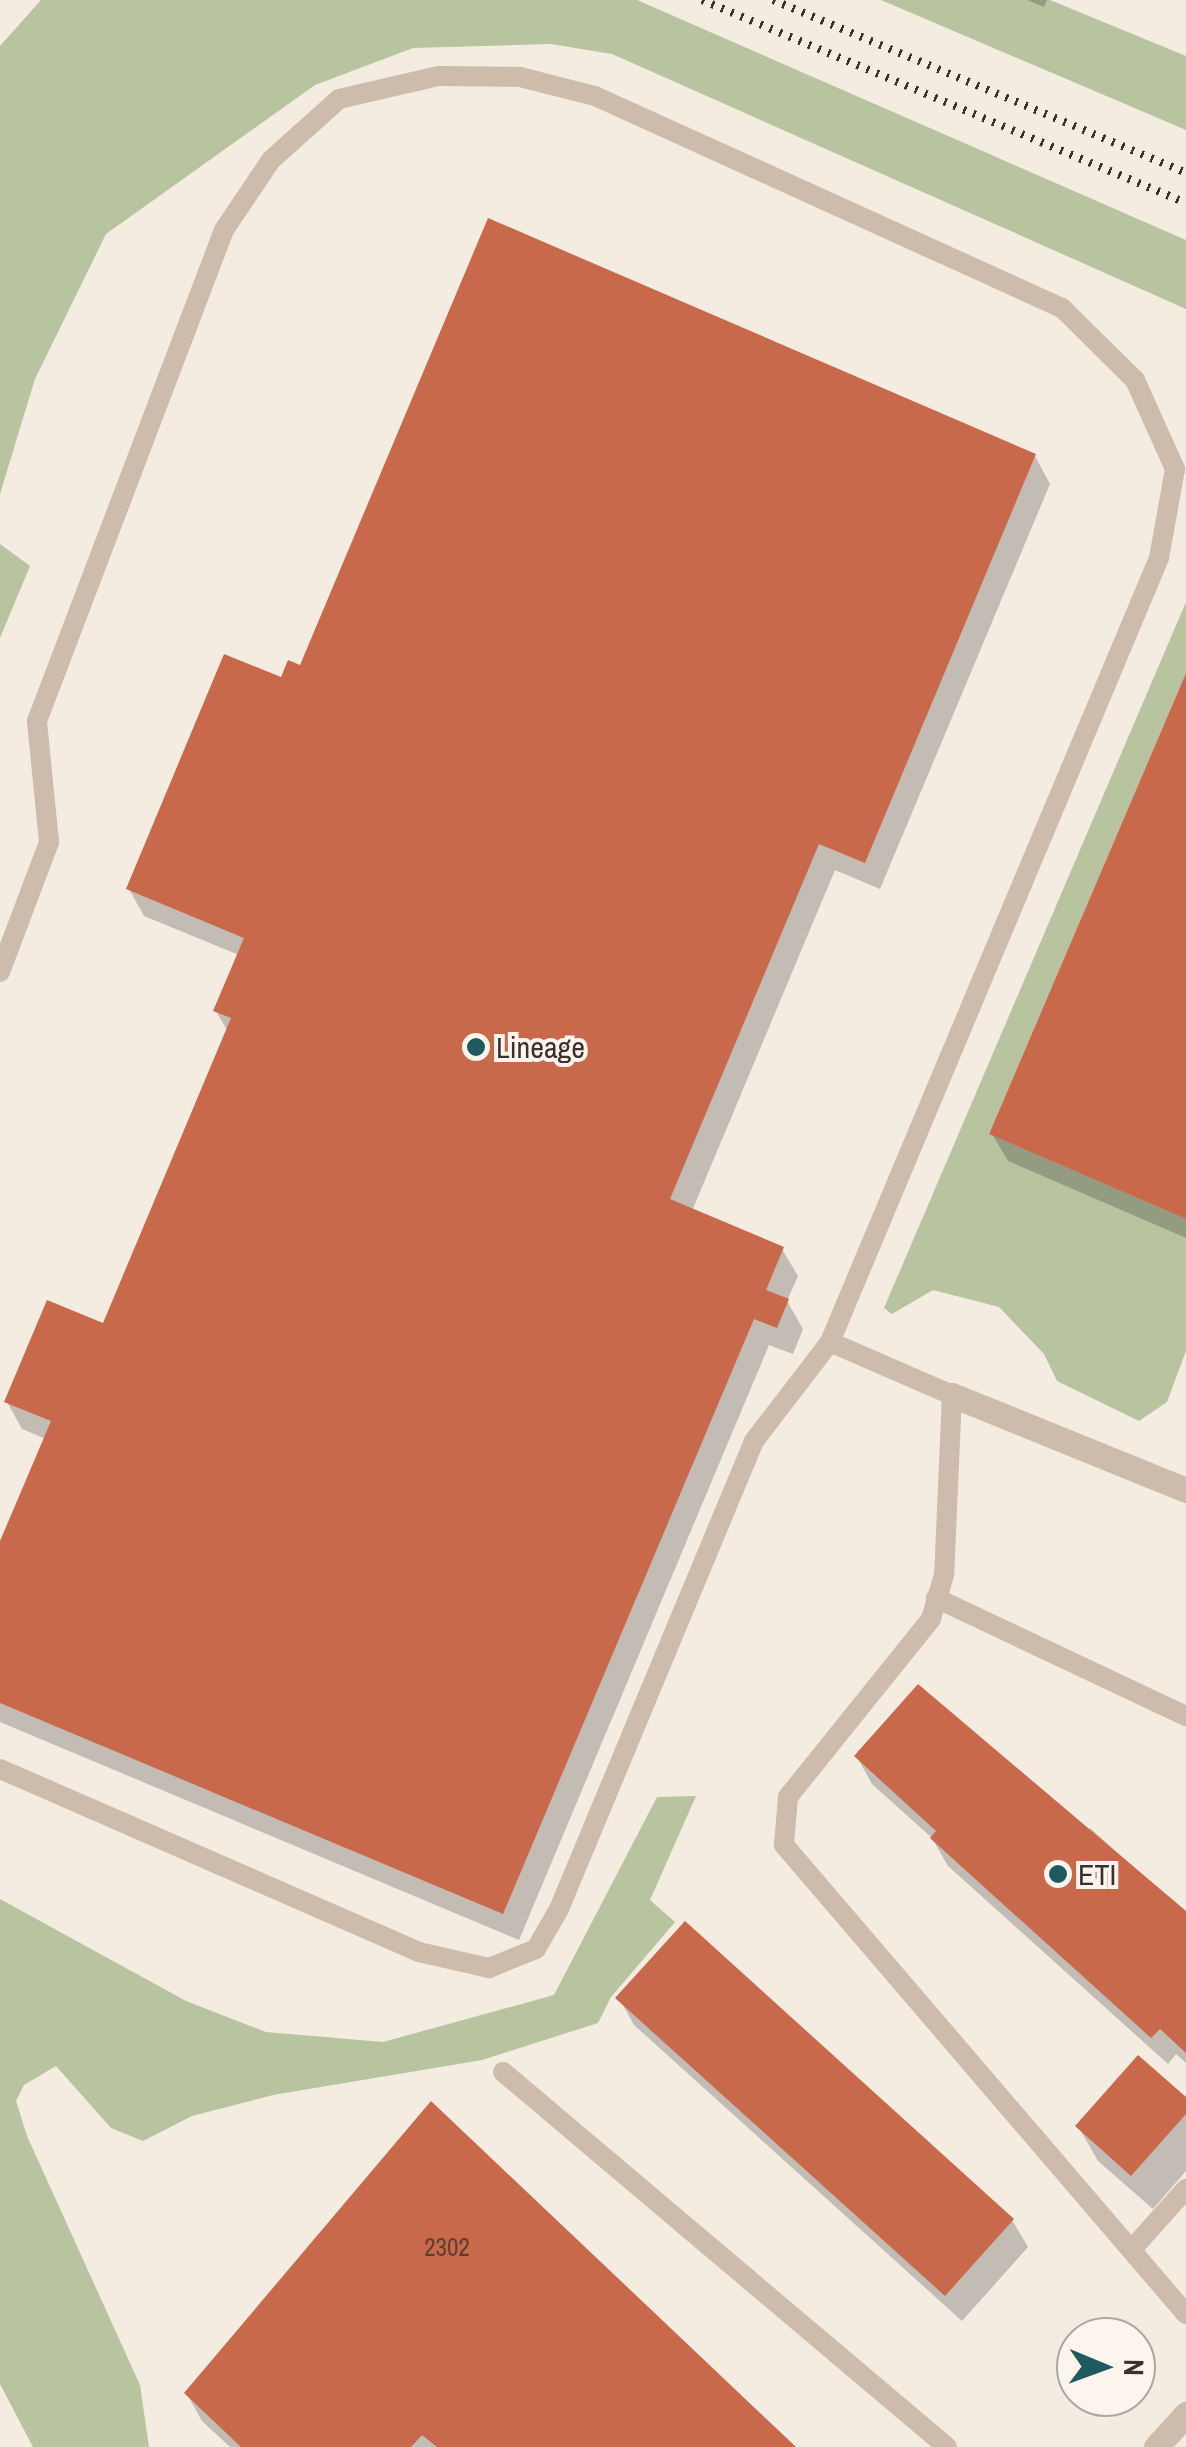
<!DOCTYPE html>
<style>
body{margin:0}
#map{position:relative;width:1186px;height:2447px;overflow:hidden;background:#f4ebe1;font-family:"Archivo Narrow",sans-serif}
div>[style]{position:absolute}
.green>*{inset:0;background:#b8c4a0}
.shadow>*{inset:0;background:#0003}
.building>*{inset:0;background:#c8694b}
.lane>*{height:20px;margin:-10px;padding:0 10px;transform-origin:10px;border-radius:10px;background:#cdbbac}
.street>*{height:25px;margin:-12.5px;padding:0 12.5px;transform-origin:12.5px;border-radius:12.5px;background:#cdbbac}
.rail>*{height:8px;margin-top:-4px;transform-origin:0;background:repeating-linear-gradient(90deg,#3b302b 0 2.5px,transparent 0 10.5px)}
.dots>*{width:28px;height:28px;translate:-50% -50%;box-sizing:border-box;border:5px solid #fbf5ee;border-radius:50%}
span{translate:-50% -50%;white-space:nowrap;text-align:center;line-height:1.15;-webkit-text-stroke:8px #fbf5ee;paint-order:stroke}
.number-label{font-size:25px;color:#5e3e33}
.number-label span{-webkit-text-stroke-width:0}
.poi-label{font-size:30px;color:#3b302b}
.left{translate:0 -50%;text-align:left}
.north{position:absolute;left:1056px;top:2317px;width:100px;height:100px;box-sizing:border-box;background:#fbf5ee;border:2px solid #aea6a0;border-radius:50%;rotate:91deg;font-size:28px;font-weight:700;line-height:40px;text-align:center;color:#3b302b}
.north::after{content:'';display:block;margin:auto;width:35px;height:45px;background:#1f5a5e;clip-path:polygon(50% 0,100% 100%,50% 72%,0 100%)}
</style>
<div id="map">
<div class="green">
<div style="clip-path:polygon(41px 0,637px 0,1186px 240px,1186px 309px,612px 54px,551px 44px,413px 48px,315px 85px,106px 234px,35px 379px,0 494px,0 46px)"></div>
<div style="clip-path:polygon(881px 0,1050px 0,1186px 56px,1186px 130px)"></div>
<div style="clip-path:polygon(0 544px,30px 566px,0 638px)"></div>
<div style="clip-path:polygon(1186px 602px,1186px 673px,989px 1134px,1186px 1219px,1186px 1351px,1167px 1402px,1139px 1421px,1057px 1381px,1044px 1354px,999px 1307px,933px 1290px,892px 1314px,884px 1308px)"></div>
<div style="clip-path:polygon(696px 1796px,650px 1900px,675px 1922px,611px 1997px,598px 2023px,482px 2060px,273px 2095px,192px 2116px,143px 2141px,111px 2128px,56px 2066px,24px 2085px,16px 2101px,27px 2136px,140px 2385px,149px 2447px,33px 2447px,0 2384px,0 1899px,186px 2001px,266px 2032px,383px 2042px,554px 1995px,657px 1797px)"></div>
</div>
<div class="shadow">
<div style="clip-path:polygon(1027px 0,1047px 0,1044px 7px)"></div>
<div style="clip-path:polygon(1035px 456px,1050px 484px,880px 889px,835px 870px,692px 1211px,782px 1249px,798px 1276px,787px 1301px,803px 1329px,793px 1354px,769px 1345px,519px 1940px,0 1722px,0 1553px,46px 1439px,22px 1429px,7px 1402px,105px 1326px,228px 1032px,216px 1011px,239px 955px,144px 916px,129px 889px,282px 680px,301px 668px)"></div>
<div style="clip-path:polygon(1186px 679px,1186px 1238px,1008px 1161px,992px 1134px)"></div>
<div style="clip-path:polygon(857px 1757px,1087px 1832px,1090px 1828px,1186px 1914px,1186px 2063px,1176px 2054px,1168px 2064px,948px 1866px,932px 1838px,872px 1784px)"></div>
<div style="clip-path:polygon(619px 1998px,1012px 2220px,1028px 2247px,962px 2321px,634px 2025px)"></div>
<div style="clip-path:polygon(1186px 2100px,1186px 2171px,1153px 2209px,1098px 2161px,1078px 2126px)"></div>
<div style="clip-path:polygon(187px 2394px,793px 2447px,230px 2447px,202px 2421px)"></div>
</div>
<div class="building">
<div style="clip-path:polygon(488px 218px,1036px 454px,865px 863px,819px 844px,670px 1199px,784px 1247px,766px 1290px,789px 1299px,777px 1328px,754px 1319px,503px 1914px,0 1703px,0 1541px,51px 1421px,4px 1402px,47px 1300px,103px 1323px,231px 1018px,213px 1011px,244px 938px,126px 889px,224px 654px,281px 677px,288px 660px,300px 665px)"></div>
<div style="clip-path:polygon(1186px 673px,1186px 1219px,989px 1134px)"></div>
<div style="clip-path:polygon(918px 1684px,1186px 1911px,1186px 2053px,1160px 2029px,1151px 2038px,930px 1838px,936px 1831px,854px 1756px)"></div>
<div style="clip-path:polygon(685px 1921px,1014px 2219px,945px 2296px,615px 1998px)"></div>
<div style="clip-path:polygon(1138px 2055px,1186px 2097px,1186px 2114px,1131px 2176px,1075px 2126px)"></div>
<div style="clip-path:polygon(431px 2101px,796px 2447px,437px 2447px,422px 2435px,411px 2447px,241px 2447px,184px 2393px)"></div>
</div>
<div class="lane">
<div style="left:0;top:972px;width:139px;rotate:-69.3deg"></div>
<div style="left:49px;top:842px;width:122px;rotate:-95.7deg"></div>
<div style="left:37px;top:721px;width:525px;rotate:-69.15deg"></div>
<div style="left:224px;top:230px;width:84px;rotate:-56.1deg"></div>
<div style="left:271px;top:160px;width:91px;rotate:-41.9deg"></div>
<div style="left:339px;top:99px;width:103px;rotate:-13deg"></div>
<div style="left:439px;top:76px;width:81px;rotate:0.7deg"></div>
<div style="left:520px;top:77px;width:77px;rotate:14.2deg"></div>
<div style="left:595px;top:96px;width:513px;rotate:24.42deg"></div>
<div style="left:1062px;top:308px;width:103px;rotate:44.6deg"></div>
<div style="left:1135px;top:380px;width:98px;rotate:65.8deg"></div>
<div style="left:1175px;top:469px;width:90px;rotate:100.2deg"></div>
<div style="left:1159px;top:558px;width:850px;rotate:112.77deg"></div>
<div style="left:830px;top:1342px;width:125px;rotate:127.5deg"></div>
<div style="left:754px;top:1441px;width:507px;rotate:112.62deg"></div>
<div style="left:559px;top:1909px;width:46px;rotate:119.9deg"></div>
<div style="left:536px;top:1949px;width:51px;rotate:158deg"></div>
<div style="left:489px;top:1968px;width:72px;rotate:-167.1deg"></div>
<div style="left:419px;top:1952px;width:457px;rotate:-156.4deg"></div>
<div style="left:830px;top:1342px;width:133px;rotate:23.5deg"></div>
<div style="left:952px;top:1395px;width:180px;rotate:92.5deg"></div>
<div style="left:944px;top:1575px;width:46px;rotate:106.5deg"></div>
<div style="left:931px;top:1619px;width:228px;rotate:128.8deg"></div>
<div style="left:788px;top:1797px;width:48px;rotate:94.8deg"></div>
<div style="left:784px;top:1845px;width:618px;rotate:49.4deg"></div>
<div style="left:936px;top:1598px;width:276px;rotate:25.3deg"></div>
<div style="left:503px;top:2072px;width:581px;rotate:40.18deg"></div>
<div style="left:1132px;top:2249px;width:81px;rotate:-48deg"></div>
</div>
<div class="street">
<div style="left:952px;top:1395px;width:253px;rotate:22.1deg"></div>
<div style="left:1156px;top:2447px;width:45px;rotate:-47.7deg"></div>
</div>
<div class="rail">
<div style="left:702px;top:0;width:525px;rotate:22.75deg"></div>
<div style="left:773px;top:0;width:448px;rotate:22.7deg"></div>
</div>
<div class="dots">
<div style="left:476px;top:1047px;background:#1f5a5e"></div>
<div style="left:1058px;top:1874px;background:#1f5a5e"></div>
</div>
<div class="number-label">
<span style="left:447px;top:2247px">2302</span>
</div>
<div class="poi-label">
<span class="left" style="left:496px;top:1047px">Lineage</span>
<span class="left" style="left:1078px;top:1874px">ETI</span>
</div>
<div class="north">N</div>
</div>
